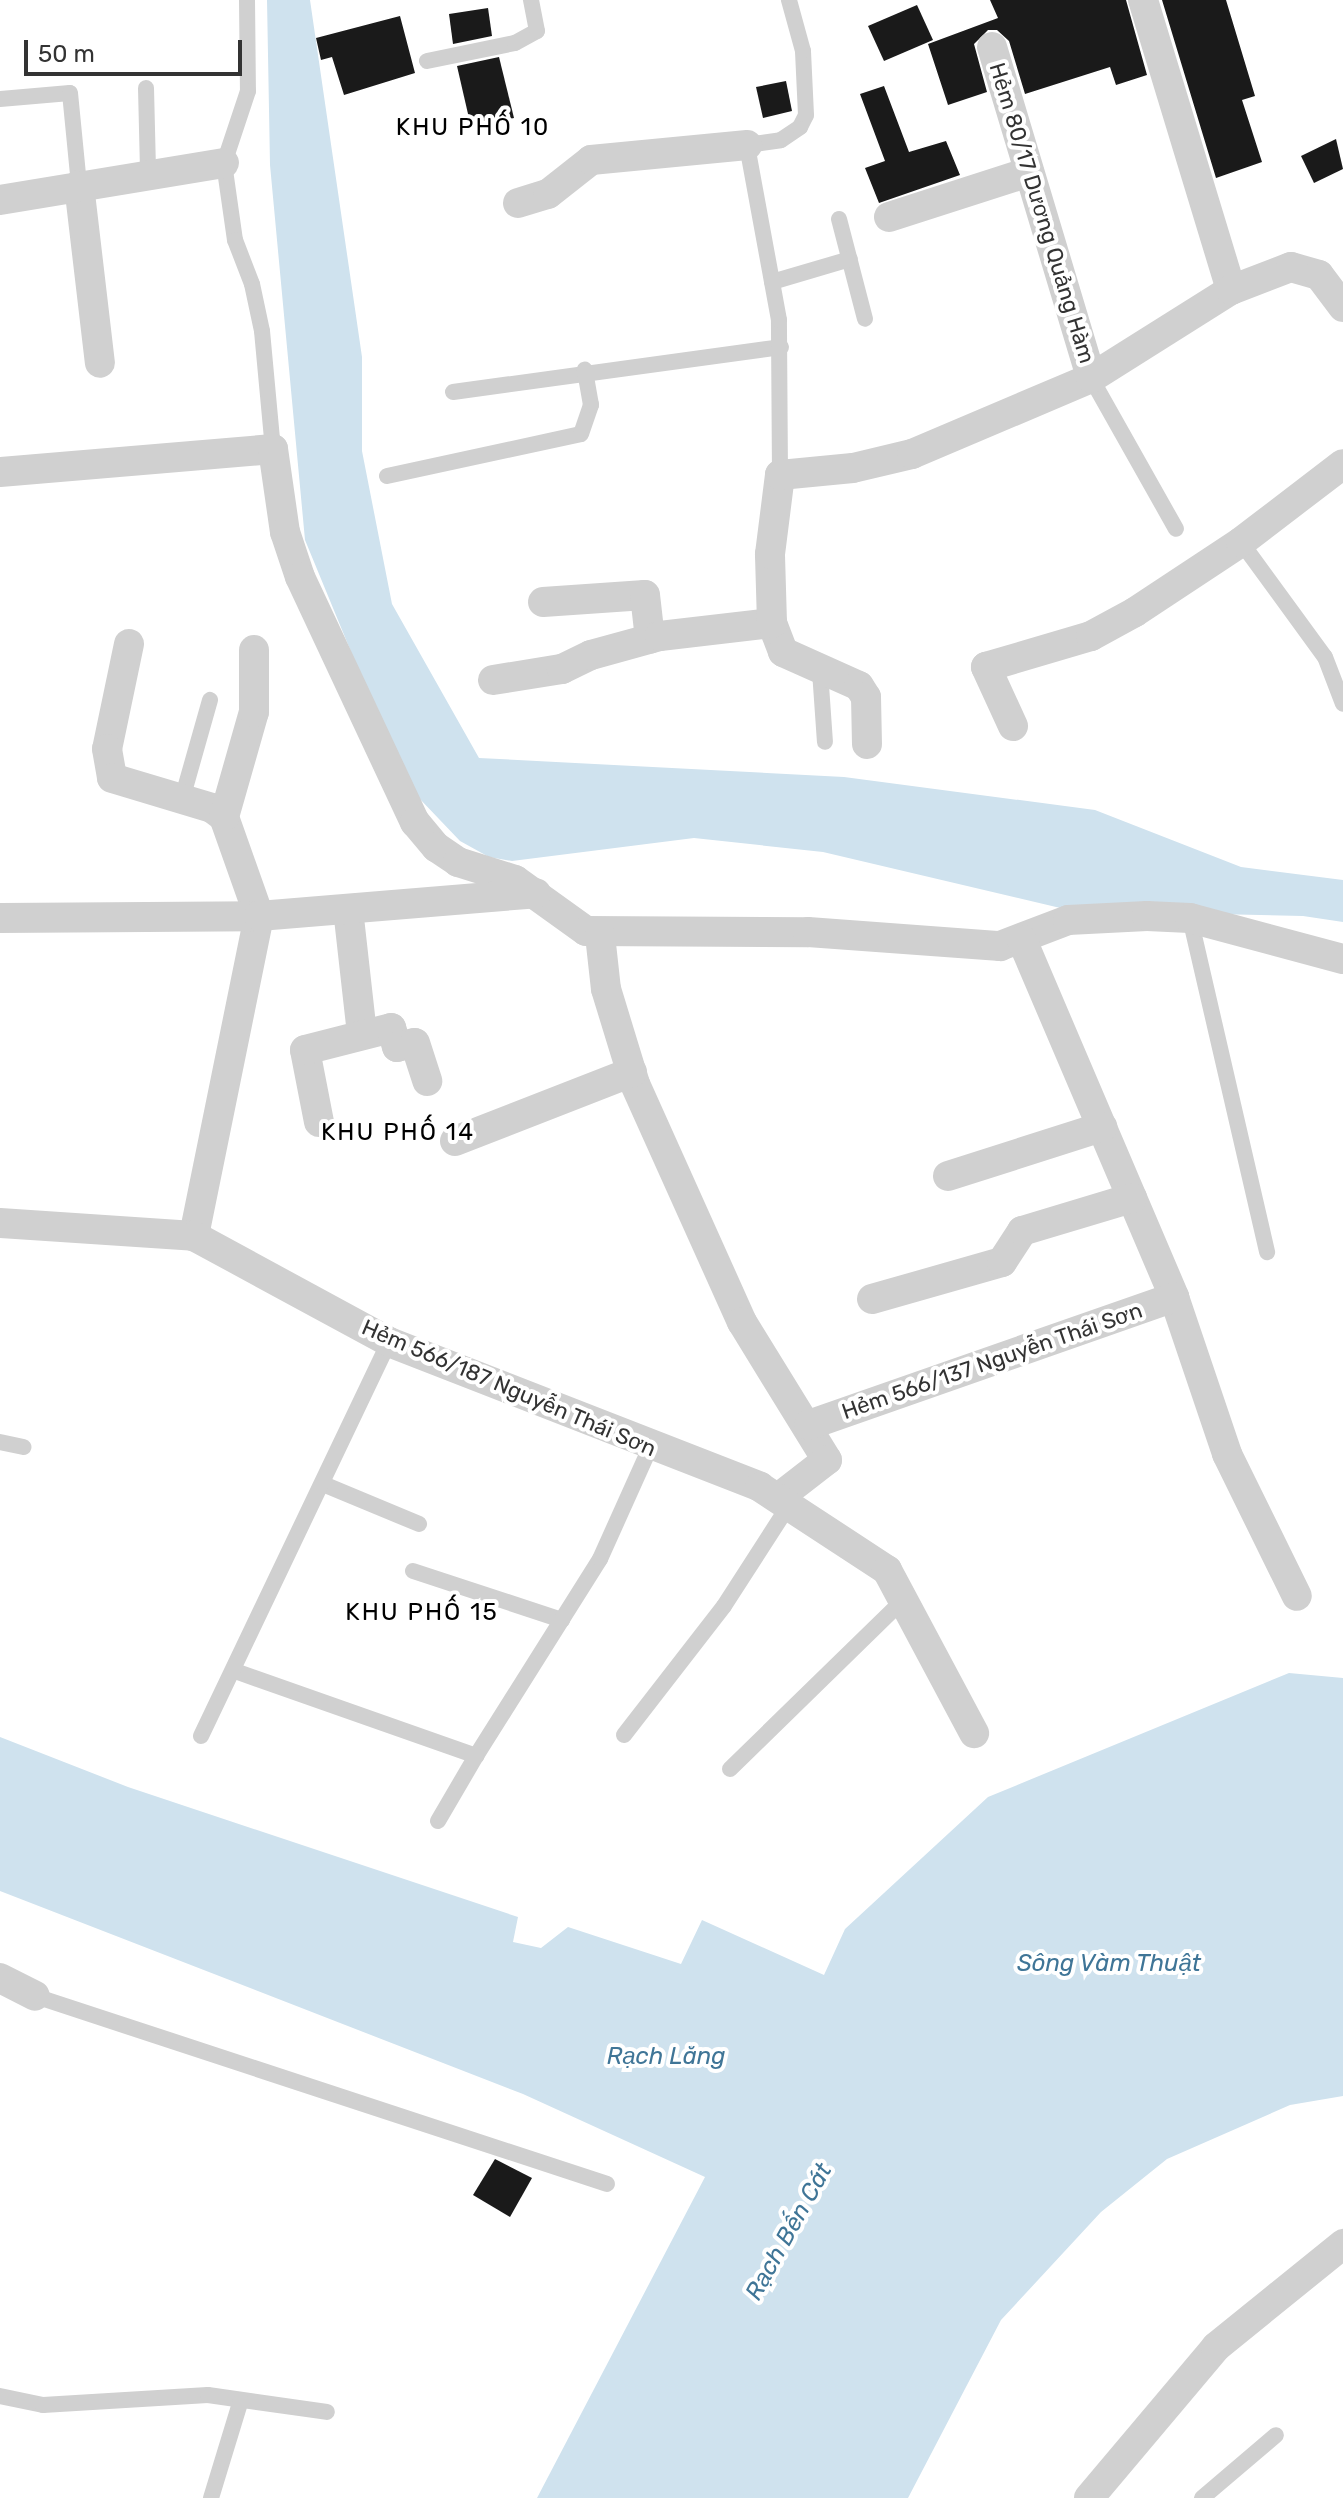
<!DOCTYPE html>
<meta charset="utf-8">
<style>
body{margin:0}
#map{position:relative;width:1343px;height:2498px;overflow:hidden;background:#fff;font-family:Rubik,sans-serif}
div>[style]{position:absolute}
.water>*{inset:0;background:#cfe2ee}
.building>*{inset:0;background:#1a1a1a}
.service>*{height:16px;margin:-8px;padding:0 8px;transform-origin:8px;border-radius:8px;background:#d0d0d0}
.minor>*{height:30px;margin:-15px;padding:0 15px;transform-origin:15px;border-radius:15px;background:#d0d0d0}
span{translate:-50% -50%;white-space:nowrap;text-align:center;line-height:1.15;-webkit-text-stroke:8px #fff;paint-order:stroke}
.street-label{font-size:22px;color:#333}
.neighbourhood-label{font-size:24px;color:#000;letter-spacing:2px}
.water-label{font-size:24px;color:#3f7597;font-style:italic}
.scale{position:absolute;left:24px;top:40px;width:218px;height:36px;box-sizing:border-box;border:4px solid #333;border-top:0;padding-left:10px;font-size:24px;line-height:28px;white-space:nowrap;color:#333;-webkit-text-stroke:6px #fff;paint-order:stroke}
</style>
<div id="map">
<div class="water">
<div style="clip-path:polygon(267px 0,310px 0,362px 357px,362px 451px,392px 604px,479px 758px,844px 777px,1095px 810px,1241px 867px,1343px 880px,1343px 922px,1303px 916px,1073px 911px,823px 852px,694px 838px,512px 861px,489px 857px,460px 841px,418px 797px,375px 710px,305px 540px,270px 165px)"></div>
<div style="clip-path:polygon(1289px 1673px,1343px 1678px,1343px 2096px,1290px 2105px,1167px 2159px,1101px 2212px,1001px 2320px,908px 2498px,537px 2498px,705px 2177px,523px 2094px,0 1891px,0 1737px,128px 1787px,518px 1917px,513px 1942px,541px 1948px,568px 1927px,681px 1964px,702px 1920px,824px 1975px,845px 1929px,988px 1797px)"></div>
</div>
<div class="building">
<div style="clip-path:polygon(990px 0,1126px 0,1147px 75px,1116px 85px,1110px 67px,1025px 94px,1009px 41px,997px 30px,988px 30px,974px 44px,987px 92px,948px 105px,928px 44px,998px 18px)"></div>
<div style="clip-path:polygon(1162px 0,1226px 0,1255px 96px,1242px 100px,1262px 162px,1216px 178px)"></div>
<div style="clip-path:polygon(917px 5px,933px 40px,884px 61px,868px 26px)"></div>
<div style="clip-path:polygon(488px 8px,492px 36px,453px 44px,449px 14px)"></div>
<div style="clip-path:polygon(400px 16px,415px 73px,344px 95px,332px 57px,321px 60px,316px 38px)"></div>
<div style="clip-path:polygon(499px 57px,514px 118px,471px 127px,457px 66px)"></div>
<div style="clip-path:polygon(786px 81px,792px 111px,763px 118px,756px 87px)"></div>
<div style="clip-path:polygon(884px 86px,909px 152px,946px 141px,960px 175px,879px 203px,865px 168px,885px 161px,860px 94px)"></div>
<div style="clip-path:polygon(1336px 139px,1343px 169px,1314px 183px,1301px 156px)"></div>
<div style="clip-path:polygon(495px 2159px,532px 2178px,510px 2217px,473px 2195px)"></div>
</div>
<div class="service">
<div style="left:247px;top:0;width:91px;rotate:89.4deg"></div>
<div style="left:248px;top:91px;width:76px;rotate:108.4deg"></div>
<div style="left:224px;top:163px;width:78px;rotate:81.9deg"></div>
<div style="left:235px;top:240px;width:47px;rotate:68.9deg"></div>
<div style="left:252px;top:284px;width:48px;rotate:78deg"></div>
<div style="left:262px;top:331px;width:119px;rotate:84.7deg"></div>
<div style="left:427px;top:61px;width:90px;rotate:-11.6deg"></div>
<div style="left:515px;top:43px;width:25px;rotate:-29deg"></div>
<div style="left:537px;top:31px;width:32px;rotate:-101deg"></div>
<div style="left:146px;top:88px;width:84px;rotate:88.6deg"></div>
<div style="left:0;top:99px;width:70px;rotate:-4.9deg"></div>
<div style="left:70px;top:93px;width:92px;rotate:84.4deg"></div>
<div style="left:839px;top:219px;width:103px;rotate:75.4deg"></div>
<div style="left:772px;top:282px;width:81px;rotate:-16.4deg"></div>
<div style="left:1091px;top:378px;width:173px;rotate:60.6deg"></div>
<div style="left:453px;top:392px;width:331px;rotate:-7.8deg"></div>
<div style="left:780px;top:475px;width:155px;rotate:-90.4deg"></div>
<div style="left:779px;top:320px;width:178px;rotate:-100.4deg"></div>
<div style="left:747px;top:145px;width:34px;rotate:-8deg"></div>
<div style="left:781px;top:140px;width:23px;rotate:-34deg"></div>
<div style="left:800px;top:127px;width:13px;rotate:-63deg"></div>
<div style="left:806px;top:115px;width:64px;rotate:-92.7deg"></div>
<div style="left:803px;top:51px;width:53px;rotate:-105.4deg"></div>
<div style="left:387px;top:476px;width:198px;rotate:-12.2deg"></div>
<div style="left:581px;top:434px;width:31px;rotate:-71deg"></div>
<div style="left:591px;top:405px;width:36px;rotate:-100deg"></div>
<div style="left:1241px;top:542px;width:142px;rotate:53.9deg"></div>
<div style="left:1325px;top:657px;width:50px;rotate:69deg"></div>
<div style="left:820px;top:671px;width:71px;rotate:86deg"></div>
<div style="left:182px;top:799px;width:103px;rotate:-74.2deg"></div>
<div style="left:1190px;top:918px;width:343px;rotate:77deg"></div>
<div style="left:0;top:1442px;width:24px;rotate:12deg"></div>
<div style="left:323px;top:1484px;width:104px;rotate:22.6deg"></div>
<div style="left:413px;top:1571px;width:157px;rotate:18.2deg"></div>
<div style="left:235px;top:1671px;width:256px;rotate:19.4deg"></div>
<div style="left:476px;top:1756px;width:233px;rotate:-57.8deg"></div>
<div style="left:600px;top:1559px;width:122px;rotate:-65.8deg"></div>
<div style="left:624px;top:1735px;width:163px;rotate:-52.2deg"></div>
<div style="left:724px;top:1606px;width:120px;rotate:-57.2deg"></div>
<div style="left:201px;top:1736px;width:437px;rotate:-64.5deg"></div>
<div style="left:730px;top:1769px;width:240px;rotate:-44.3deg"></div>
<div style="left:438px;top:1821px;width:75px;rotate:-59.7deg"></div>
<div style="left:35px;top:1996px;width:602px;rotate:18.19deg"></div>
<div style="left:0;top:2396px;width:44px;rotate:11.8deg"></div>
<div style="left:43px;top:2405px;width:165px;rotate:-3.5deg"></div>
<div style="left:208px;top:2395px;width:120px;rotate:8.1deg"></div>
<div style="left:211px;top:2498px;width:102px;rotate:-73deg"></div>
<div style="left:1202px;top:2498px;width:97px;rotate:-40.4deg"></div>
</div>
<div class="minor">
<div style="left:1143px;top:0;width:303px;rotate:73.1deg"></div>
<div style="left:992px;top:47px;width:345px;rotate:73.3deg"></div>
<div style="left:79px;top:185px;width:179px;rotate:83.3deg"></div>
<div style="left:0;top:200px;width:227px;rotate:-9.4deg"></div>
<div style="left:518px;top:203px;width:31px;rotate:-17deg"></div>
<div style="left:548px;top:194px;width:55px;rotate:-38.3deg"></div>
<div style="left:591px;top:160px;width:157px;rotate:-5.5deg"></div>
<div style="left:889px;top:217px;width:147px;rotate:-17.8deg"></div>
<div style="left:0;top:472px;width:274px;rotate:-4.8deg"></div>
<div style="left:273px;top:449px;width:84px;rotate:81.8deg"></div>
<div style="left:285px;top:532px;width:47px;rotate:71.6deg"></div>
<div style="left:300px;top:577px;width:271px;rotate:64.9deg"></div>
<div style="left:415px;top:822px;width:33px;rotate:50deg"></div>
<div style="left:436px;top:847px;width:27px;rotate:34deg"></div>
<div style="left:458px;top:862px;width:60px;rotate:17.5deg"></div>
<div style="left:515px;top:880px;width:87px;rotate:35.7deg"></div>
<div style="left:586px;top:931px;width:222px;rotate:0.3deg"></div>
<div style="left:808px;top:932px;width:193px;rotate:4.2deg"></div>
<div style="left:1000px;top:946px;width:73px;rotate:-20.9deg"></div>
<div style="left:1068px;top:920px;width:79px;rotate:-2.9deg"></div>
<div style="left:1147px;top:916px;width:43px;rotate:2.7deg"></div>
<div style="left:1190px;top:918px;width:158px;rotate:15deg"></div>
<div style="left:543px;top:602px;width:102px;rotate:-3.9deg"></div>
<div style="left:645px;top:595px;width:44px;rotate:83.5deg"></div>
<div style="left:772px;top:623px;width:31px;rotate:69deg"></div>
<div style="left:783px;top:652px;width:83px;rotate:24.1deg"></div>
<div style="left:859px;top:686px;width:13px;rotate:58deg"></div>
<div style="left:866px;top:697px;width:47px;rotate:88.8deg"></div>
<div style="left:129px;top:644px;width:107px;rotate:101.8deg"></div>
<div style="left:107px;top:749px;width:29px;rotate:80deg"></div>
<div style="left:112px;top:778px;width:104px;rotate:16.7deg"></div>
<div style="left:212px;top:808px;width:15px;rotate:37deg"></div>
<div style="left:224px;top:817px;width:105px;rotate:70.5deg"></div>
<div style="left:259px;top:916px;width:327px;rotate:101.5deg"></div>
<div style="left:493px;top:680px;width:70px;rotate:-9.1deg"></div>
<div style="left:562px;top:669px;width:32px;rotate:-26deg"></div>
<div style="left:591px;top:655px;width:72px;rotate:-15.4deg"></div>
<div style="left:660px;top:636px;width:113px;rotate:-6.6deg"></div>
<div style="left:772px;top:623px;width:69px;rotate:-91.7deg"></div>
<div style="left:770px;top:554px;width:80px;rotate:-82.8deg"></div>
<div style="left:780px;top:475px;width:73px;rotate:-5.5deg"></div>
<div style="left:853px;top:468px;width:61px;rotate:-13.3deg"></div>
<div style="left:912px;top:454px;width:194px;rotate:-23deg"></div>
<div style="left:1091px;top:378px;width:165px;rotate:-32.2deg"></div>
<div style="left:1231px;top:290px;width:64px;rotate:-21deg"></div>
<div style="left:1291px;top:267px;width:29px;rotate:16deg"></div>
<div style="left:1319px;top:275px;width:40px;rotate:53deg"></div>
<div style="left:1013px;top:726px;width:65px;rotate:-114.6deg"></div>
<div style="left:986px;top:667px;width:109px;rotate:-16.4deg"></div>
<div style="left:1091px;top:636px;width:50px;rotate:-28.6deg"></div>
<div style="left:1135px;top:612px;width:127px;rotate:-33.4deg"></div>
<div style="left:1241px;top:542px;width:128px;rotate:-37.4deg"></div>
<div style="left:224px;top:817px;width:109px;rotate:-74.1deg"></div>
<div style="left:254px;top:712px;width:62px;rotate:-90deg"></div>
<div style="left:348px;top:909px;width:126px;rotate:83.6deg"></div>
<div style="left:0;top:918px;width:259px;rotate:-0.4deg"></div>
<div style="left:259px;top:916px;width:278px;rotate:-4.7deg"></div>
<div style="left:600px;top:935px;width:54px;rotate:83.7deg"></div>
<div style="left:606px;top:989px;width:99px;rotate:73deg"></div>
<div style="left:635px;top:1084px;width:261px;rotate:65.8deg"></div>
<div style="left:742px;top:1322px;width:162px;rotate:58.4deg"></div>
<div style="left:827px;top:1460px;width:62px;rotate:142.2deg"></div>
<div style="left:1022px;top:940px;width:388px;rotate:66.9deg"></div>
<div style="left:1174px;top:1297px;width:166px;rotate:71.3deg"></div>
<div style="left:1227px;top:1454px;width:158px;rotate:63.8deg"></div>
<div style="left:319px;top:1122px;width:73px;rotate:-101deg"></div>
<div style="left:305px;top:1050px;width:89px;rotate:-14.3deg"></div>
<div style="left:391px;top:1028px;width:20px;rotate:72deg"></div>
<div style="left:397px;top:1047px;width:18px;rotate:-13deg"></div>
<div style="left:415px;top:1043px;width:40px;rotate:72deg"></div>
<div style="left:455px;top:1141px;width:190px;rotate:-21.3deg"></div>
<div style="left:948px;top:1176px;width:162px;rotate:-17.7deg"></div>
<div style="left:0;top:1223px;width:194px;rotate:3.8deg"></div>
<div style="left:194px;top:1236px;width:222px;rotate:28.5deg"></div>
<div style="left:389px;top:1342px;width:398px;rotate:21.3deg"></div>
<div style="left:760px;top:1487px;width:152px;rotate:33.2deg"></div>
<div style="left:887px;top:1570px;width:185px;rotate:61.9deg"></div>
<div style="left:872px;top:1299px;width:135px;rotate:-15.9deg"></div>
<div style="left:1002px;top:1262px;width:37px;rotate:-57deg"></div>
<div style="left:1022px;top:1231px;width:115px;rotate:-16.7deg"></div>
<div style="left:809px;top:1425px;width:387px;rotate:-19.3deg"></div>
<div style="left:0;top:1978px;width:39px;rotate:27deg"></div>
<div style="left:1089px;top:2498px;width:197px;rotate:-49.9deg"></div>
<div style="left:1216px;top:2347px;width:164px;rotate:-39deg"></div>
</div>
<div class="street-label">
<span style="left:1042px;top:213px;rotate:73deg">Hẻm 80/17 Dương Quảng Hàm</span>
<span style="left:992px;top:1361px;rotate:-19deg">Hẻm 566/137 Nguyễn Thái Sơn</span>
<span style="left:509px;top:1388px;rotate:23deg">Hẻm 566/187 Nguyễn Thái Sơn</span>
</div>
<div class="neighbourhood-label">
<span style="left:473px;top:128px">KHU PHỐ 10</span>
<span style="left:398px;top:1133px">KHU PHỐ 14</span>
<span style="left:422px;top:1613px">KHU PHỐ 15</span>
</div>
<div class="water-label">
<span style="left:1109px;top:1964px">Sông Vàm Thuật</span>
<span style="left:666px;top:2057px">Rạch Lăng</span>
<span style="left:789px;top:2232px;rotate:-61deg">Rạch Bến Cát</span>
</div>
<div class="scale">50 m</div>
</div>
